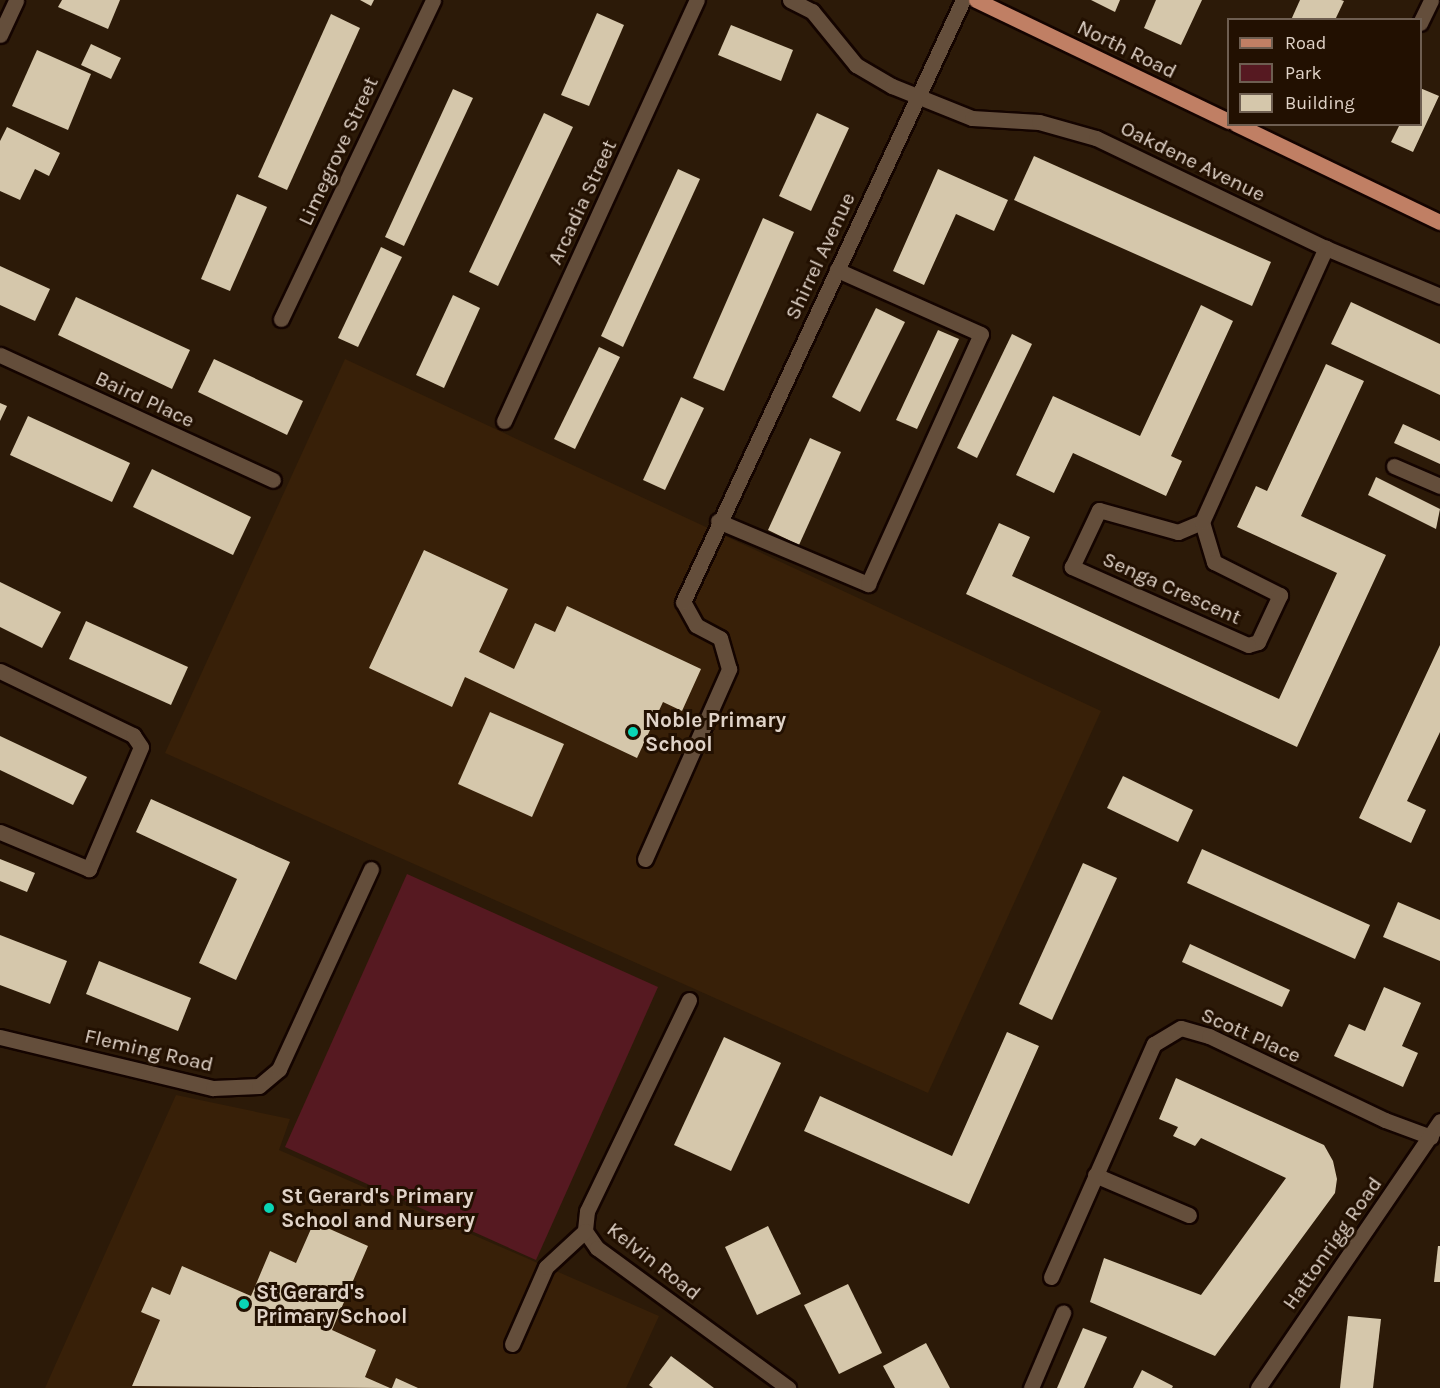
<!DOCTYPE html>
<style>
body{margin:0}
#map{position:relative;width:1440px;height:1388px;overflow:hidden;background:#2c1a08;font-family:Karla,sans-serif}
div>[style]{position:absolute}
.built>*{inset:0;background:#382008}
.green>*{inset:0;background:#561921}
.building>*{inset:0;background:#d5c7ab}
.roads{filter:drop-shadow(2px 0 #140400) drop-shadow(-2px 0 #140400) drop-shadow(0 2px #140400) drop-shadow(0 -2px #140400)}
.minor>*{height:15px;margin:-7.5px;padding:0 7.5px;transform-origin:7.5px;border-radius:7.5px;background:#644e3b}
.major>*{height:15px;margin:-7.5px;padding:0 7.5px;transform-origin:7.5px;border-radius:7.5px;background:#c07f64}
.dots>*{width:16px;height:16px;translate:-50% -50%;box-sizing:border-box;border:3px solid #221001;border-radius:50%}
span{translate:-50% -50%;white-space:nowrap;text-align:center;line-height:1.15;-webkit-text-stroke:6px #221001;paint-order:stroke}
.street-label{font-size:21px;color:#e0d3c8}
.poi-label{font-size:21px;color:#e0d3c8;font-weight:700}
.left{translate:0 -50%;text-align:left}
.legend{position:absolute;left:1227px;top:18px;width:195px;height:108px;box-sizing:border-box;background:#221001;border:2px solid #6e5e51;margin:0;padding:8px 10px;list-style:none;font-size:18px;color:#e0d3c8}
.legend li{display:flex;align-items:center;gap:12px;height:30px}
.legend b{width:30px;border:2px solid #6e5e51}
</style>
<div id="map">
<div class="built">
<div style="clip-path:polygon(345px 359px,1101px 711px,928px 1093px,165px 753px)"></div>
<div style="clip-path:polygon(176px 1095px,290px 1119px,279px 1150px,659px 1316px,626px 1388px,45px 1388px)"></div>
</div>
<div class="green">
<div style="clip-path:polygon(407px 874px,658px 987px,536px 1260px,285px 1147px)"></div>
</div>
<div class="building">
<div style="clip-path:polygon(62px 0,120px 0,108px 29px,58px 7px)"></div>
<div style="clip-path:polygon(360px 0,374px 0,371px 6px)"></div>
<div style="clip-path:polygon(1091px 0,1120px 0,1115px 12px)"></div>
<div style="clip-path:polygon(1156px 0,1202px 0,1181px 45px,1144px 28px)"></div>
<div style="clip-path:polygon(1300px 0,1341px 0,1344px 1px,1335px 20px,1291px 20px)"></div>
<div style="clip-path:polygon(597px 13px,624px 25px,589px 106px,561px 95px)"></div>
<div style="clip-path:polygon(331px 14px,360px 28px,287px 190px,258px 177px)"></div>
<div style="clip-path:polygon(731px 25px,793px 50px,781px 81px,718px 55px)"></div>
<div style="clip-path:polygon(91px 44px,121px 58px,111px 79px,81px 65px)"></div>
<div style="clip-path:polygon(37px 50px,91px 74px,68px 130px,12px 106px)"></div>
<div style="clip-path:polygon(1420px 88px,1439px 96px,1413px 152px,1391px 142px,1400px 124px,1420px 124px)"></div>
<div style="clip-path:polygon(453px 89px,473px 98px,404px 246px,385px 237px)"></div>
<div style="clip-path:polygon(544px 113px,573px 127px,498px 286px,469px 272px)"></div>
<div style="clip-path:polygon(817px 113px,849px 128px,811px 211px,779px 196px)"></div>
<div style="clip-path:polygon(7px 127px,60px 153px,49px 176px,35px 169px,20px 200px,0 191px,0 141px)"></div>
<div style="clip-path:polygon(1034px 156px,1271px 262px,1252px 306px,1014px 200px)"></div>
<div style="clip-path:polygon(678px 169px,700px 179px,623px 347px,601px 336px)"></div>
<div style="clip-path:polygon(938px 169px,1008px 200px,994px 231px,956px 214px,924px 285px,893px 271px)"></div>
<div style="clip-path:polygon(237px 194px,267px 207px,230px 291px,201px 279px)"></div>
<div style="clip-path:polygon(763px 218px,794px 232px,724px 391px,693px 378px)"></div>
<div style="clip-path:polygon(381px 247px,402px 257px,358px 347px,338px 338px)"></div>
<div style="clip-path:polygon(0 266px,50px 289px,35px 321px,0 305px)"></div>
<div style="clip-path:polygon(453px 295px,480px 308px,444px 388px,416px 375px)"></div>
<div style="clip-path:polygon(76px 297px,190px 350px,172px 389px,58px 335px)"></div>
<div style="clip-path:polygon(1351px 302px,1440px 344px,1440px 395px,1331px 344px)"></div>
<div style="clip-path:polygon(1201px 305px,1233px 321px,1171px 456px,1182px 461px,1166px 496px,1073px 453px,1054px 493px,1016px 475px,1053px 396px,1140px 436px)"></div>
<div style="clip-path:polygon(876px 308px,905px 322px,860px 412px,832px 397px)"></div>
<div style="clip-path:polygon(938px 330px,959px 339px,917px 429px,896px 420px)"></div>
<div style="clip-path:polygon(1012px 334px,1032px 344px,977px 458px,957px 448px)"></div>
<div style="clip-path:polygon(599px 347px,620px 357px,575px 449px,554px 439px)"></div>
<div style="clip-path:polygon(214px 359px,303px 401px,287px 435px,198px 392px)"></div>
<div style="clip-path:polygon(1326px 364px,1364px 381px,1301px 516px,1386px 555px,1297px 747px,966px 594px,999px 523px,1030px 537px,1012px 576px,1279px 699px,1337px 573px,1237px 527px,1256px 486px,1267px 491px)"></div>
<div style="clip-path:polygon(681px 397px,704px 408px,665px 490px,643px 480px)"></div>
<div style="clip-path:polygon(0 403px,7px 406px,0 421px)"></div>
<div style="clip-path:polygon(28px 416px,130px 463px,112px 502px,10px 455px)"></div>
<div style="clip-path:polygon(1403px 424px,1440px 441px,1440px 464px,1394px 443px)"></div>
<div style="clip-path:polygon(810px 438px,841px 452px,799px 545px,768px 530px)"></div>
<div style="clip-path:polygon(152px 469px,251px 517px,233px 555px,133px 507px)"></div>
<div style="clip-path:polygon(1376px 477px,1440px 509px,1436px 529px,1368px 495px)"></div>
<div style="clip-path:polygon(424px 550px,508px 589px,479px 652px,514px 669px,535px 623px,555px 632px,567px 606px,701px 669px,682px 711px,663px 702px,637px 758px,465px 677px,452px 707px,369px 668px)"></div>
<div style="clip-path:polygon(0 582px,61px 612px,42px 648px,0 627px)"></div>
<div style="clip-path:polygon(86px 621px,188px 667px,171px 705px,69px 659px)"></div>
<div style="clip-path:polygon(1440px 645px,1440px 732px,1407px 801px,1426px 810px,1411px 843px,1359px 818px)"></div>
<div style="clip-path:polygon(490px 712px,564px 744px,532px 817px,458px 784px)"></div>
<div style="clip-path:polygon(0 736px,87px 777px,73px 805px,0 770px)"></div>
<div style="clip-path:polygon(1123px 776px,1193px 810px,1178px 842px,1107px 808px)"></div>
<div style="clip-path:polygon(151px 799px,290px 862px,236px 980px,199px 963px,237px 879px,136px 832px)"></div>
<div style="clip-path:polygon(1202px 849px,1370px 925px,1355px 959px,1187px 883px)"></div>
<div style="clip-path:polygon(0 859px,35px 873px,27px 892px,0 881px)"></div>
<div style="clip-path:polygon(1083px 863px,1117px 878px,1052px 1020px,1019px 1004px)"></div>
<div style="clip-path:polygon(1398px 902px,1440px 920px,1440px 961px,1383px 937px)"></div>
<div style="clip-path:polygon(0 935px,67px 961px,50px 1004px,0 985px)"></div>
<div style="clip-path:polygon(1190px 944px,1290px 990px,1282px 1007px,1182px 962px)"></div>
<div style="clip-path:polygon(99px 961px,191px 998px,178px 1031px,86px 994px)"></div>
<div style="clip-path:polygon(1384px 987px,1421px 1003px,1402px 1046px,1418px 1053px,1403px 1087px,1334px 1056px,1349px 1024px,1365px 1031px)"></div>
<div style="clip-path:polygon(1007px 1032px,1039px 1046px,969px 1204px,804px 1131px,820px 1096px,952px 1156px)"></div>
<div style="clip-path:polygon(724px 1037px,781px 1063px,731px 1171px,674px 1145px)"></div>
<div style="clip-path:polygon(1176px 1078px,1324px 1145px,1333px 1161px,1337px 1179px,1335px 1193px,1215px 1356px,1090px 1302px,1104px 1258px,1201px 1295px,1286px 1178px,1201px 1138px,1195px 1146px,1173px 1136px,1178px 1127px,1159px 1119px)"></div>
<div style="clip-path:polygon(314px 1222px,368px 1246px,332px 1330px,376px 1350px,365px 1377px,390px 1388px,132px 1386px,160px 1320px,141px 1312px,152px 1287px,170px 1295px,182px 1266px,251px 1296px,270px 1251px,296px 1263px)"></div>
<div style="clip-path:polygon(768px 1226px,801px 1294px,757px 1315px,725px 1247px)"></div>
<div style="clip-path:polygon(1438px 1246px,1440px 1246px,1440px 1282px,1434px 1282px)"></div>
<div style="clip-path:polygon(848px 1284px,882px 1353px,839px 1374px,804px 1305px)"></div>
<div style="clip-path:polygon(1348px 1316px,1381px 1319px,1373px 1388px,1340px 1388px)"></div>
<div style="clip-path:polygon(1083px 1328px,1107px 1337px,1084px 1388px,1057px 1388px)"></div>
<div style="clip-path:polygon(926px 1343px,950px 1388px,895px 1388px,883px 1366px)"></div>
<div style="clip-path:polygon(671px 1356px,714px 1388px,653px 1388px,649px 1385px)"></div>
<div style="clip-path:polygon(1142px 1370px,1173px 1386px,1172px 1388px,1133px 1388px)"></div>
<div style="clip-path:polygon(396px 1378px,418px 1388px,392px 1388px)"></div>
</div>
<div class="roads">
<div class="minor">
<div style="left:790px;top:0;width:25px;rotate:27deg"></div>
<div style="left:812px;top:11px;width:70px;rotate:50.8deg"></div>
<div style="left:856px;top:65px;width:42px;rotate:30.3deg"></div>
<div style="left:892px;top:86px;width:86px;rotate:21.8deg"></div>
<div style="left:972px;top:118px;width:67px;rotate:3.4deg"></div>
<div style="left:1039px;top:122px;width:59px;rotate:15.7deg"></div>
<div style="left:1096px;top:138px;width:255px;rotate:25.6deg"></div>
<div style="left:1326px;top:248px;width:124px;rotate:22.8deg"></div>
<div style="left:1420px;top:23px;width:25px;rotate:-64deg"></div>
<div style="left:0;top:35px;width:38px;rotate:-65deg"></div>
<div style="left:281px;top:319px;width:353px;rotate:-64.5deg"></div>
<div style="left:0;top:355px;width:300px;rotate:24.6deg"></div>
<div style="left:504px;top:421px;width:463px;rotate:-65.4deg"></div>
<div style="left:1394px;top:466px;width:50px;rotate:23.5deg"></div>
<div style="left:1099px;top:510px;width:82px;rotate:15.6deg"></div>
<div style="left:1178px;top:532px;width:26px;rotate:-23deg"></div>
<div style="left:1202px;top:522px;width:42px;rotate:73.3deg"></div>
<div style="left:1214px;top:562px;width:74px;rotate:26.6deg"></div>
<div style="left:1280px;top:595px;width:52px;rotate:115.1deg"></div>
<div style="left:1258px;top:642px;width:10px;rotate:163deg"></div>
<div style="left:1248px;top:645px;width:193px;rotate:-156.1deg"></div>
<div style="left:1072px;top:567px;width:63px;rotate:-64.7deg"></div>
<div style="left:718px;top:521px;width:163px;rotate:22.8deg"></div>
<div style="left:868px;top:584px;width:274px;rotate:-65.7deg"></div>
<div style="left:981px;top:334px;width:158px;rotate:-156deg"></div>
<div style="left:1202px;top:522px;width:301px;rotate:-65.7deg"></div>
<div style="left:0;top:671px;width:148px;rotate:25.7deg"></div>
<div style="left:133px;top:735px;width:14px;rotate:56deg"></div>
<div style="left:141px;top:747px;width:133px;rotate:113.1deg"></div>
<div style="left:89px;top:869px;width:96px;rotate:-157.4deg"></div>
<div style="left:645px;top:859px;width:208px;rotate:-66.1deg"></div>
<div style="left:729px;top:669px;width:32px;rotate:-106deg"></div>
<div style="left:720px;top:638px;width:27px;rotate:-152deg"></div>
<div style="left:696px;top:625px;width:26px;rotate:-119deg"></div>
<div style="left:683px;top:602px;width:664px;rotate:-65.06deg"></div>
<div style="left:689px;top:1000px;width:234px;rotate:115.8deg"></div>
<div style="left:587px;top:1211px;width:20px;rotate:96deg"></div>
<div style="left:585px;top:1231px;width:21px;rotate:55deg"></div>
<div style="left:597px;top:1248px;width:237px;rotate:36.2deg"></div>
<div style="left:0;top:1037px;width:219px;rotate:13.5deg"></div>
<div style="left:213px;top:1088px;width:46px;rotate:-2.5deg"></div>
<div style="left:259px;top:1086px;width:26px;rotate:-40deg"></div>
<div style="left:279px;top:1069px;width:220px;rotate:-65.3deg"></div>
<div style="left:1095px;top:1175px;width:102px;rotate:23.1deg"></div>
<div style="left:1051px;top:1277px;width:255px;rotate:-66.2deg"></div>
<div style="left:1154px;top:1044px;width:31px;rotate:-31deg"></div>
<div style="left:1181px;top:1028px;width:29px;rotate:16deg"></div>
<div style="left:1209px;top:1036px;width:195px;rotate:25.5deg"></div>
<div style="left:1385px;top:1120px;width:49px;rotate:20.3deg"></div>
<div style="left:512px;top:1344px;width:84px;rotate:-66.2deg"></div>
<div style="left:546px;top:1267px;width:53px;rotate:-42.7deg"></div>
<div style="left:1031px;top:1388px;width:82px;rotate:-66.9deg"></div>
<div style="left:1258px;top:1388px;width:323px;rotate:-55.7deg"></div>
</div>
<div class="major">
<div style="left:976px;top:0;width:280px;rotate:25.6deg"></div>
<div style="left:1236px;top:124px;width:226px;rotate:25.7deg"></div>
</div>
</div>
<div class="dots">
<div style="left:633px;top:732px;background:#0ad5b5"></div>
<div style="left:269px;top:1208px;background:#0ad5b5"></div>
<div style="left:244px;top:1304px;background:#0ad5b5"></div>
</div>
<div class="street-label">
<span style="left:1127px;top:49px;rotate:26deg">North Road</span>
<span style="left:338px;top:151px;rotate:-65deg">Limegrove Street</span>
<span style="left:1193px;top:161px;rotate:26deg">Oakdene Avenue</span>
<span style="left:582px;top:202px;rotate:-65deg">Arcadia Street</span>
<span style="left:820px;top:256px;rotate:-65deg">Shirrel Avenue</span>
<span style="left:145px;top:399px;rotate:25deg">Baird Place</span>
<span style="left:1172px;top:588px;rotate:24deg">Senga Crescent</span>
<span style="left:1251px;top:1035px;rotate:24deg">Scott Place</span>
<span style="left:149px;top:1050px;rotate:13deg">Fleming Road</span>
<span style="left:1332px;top:1243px;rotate:-55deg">Hattonrigg Road</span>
<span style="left:654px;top:1261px;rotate:38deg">Kelvin Road</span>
</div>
<div class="poi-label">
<span class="left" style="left:645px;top:732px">Noble Primary<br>School</span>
<span class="left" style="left:281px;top:1208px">St Gerard's Primary<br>School and Nursery</span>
<span class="left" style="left:256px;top:1304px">St Gerard's<br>Primary School</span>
</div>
<ul class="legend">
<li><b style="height:8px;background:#c07f64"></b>Road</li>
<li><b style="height:16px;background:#561921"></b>Park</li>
<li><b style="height:16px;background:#d5c7ab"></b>Building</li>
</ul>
</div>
